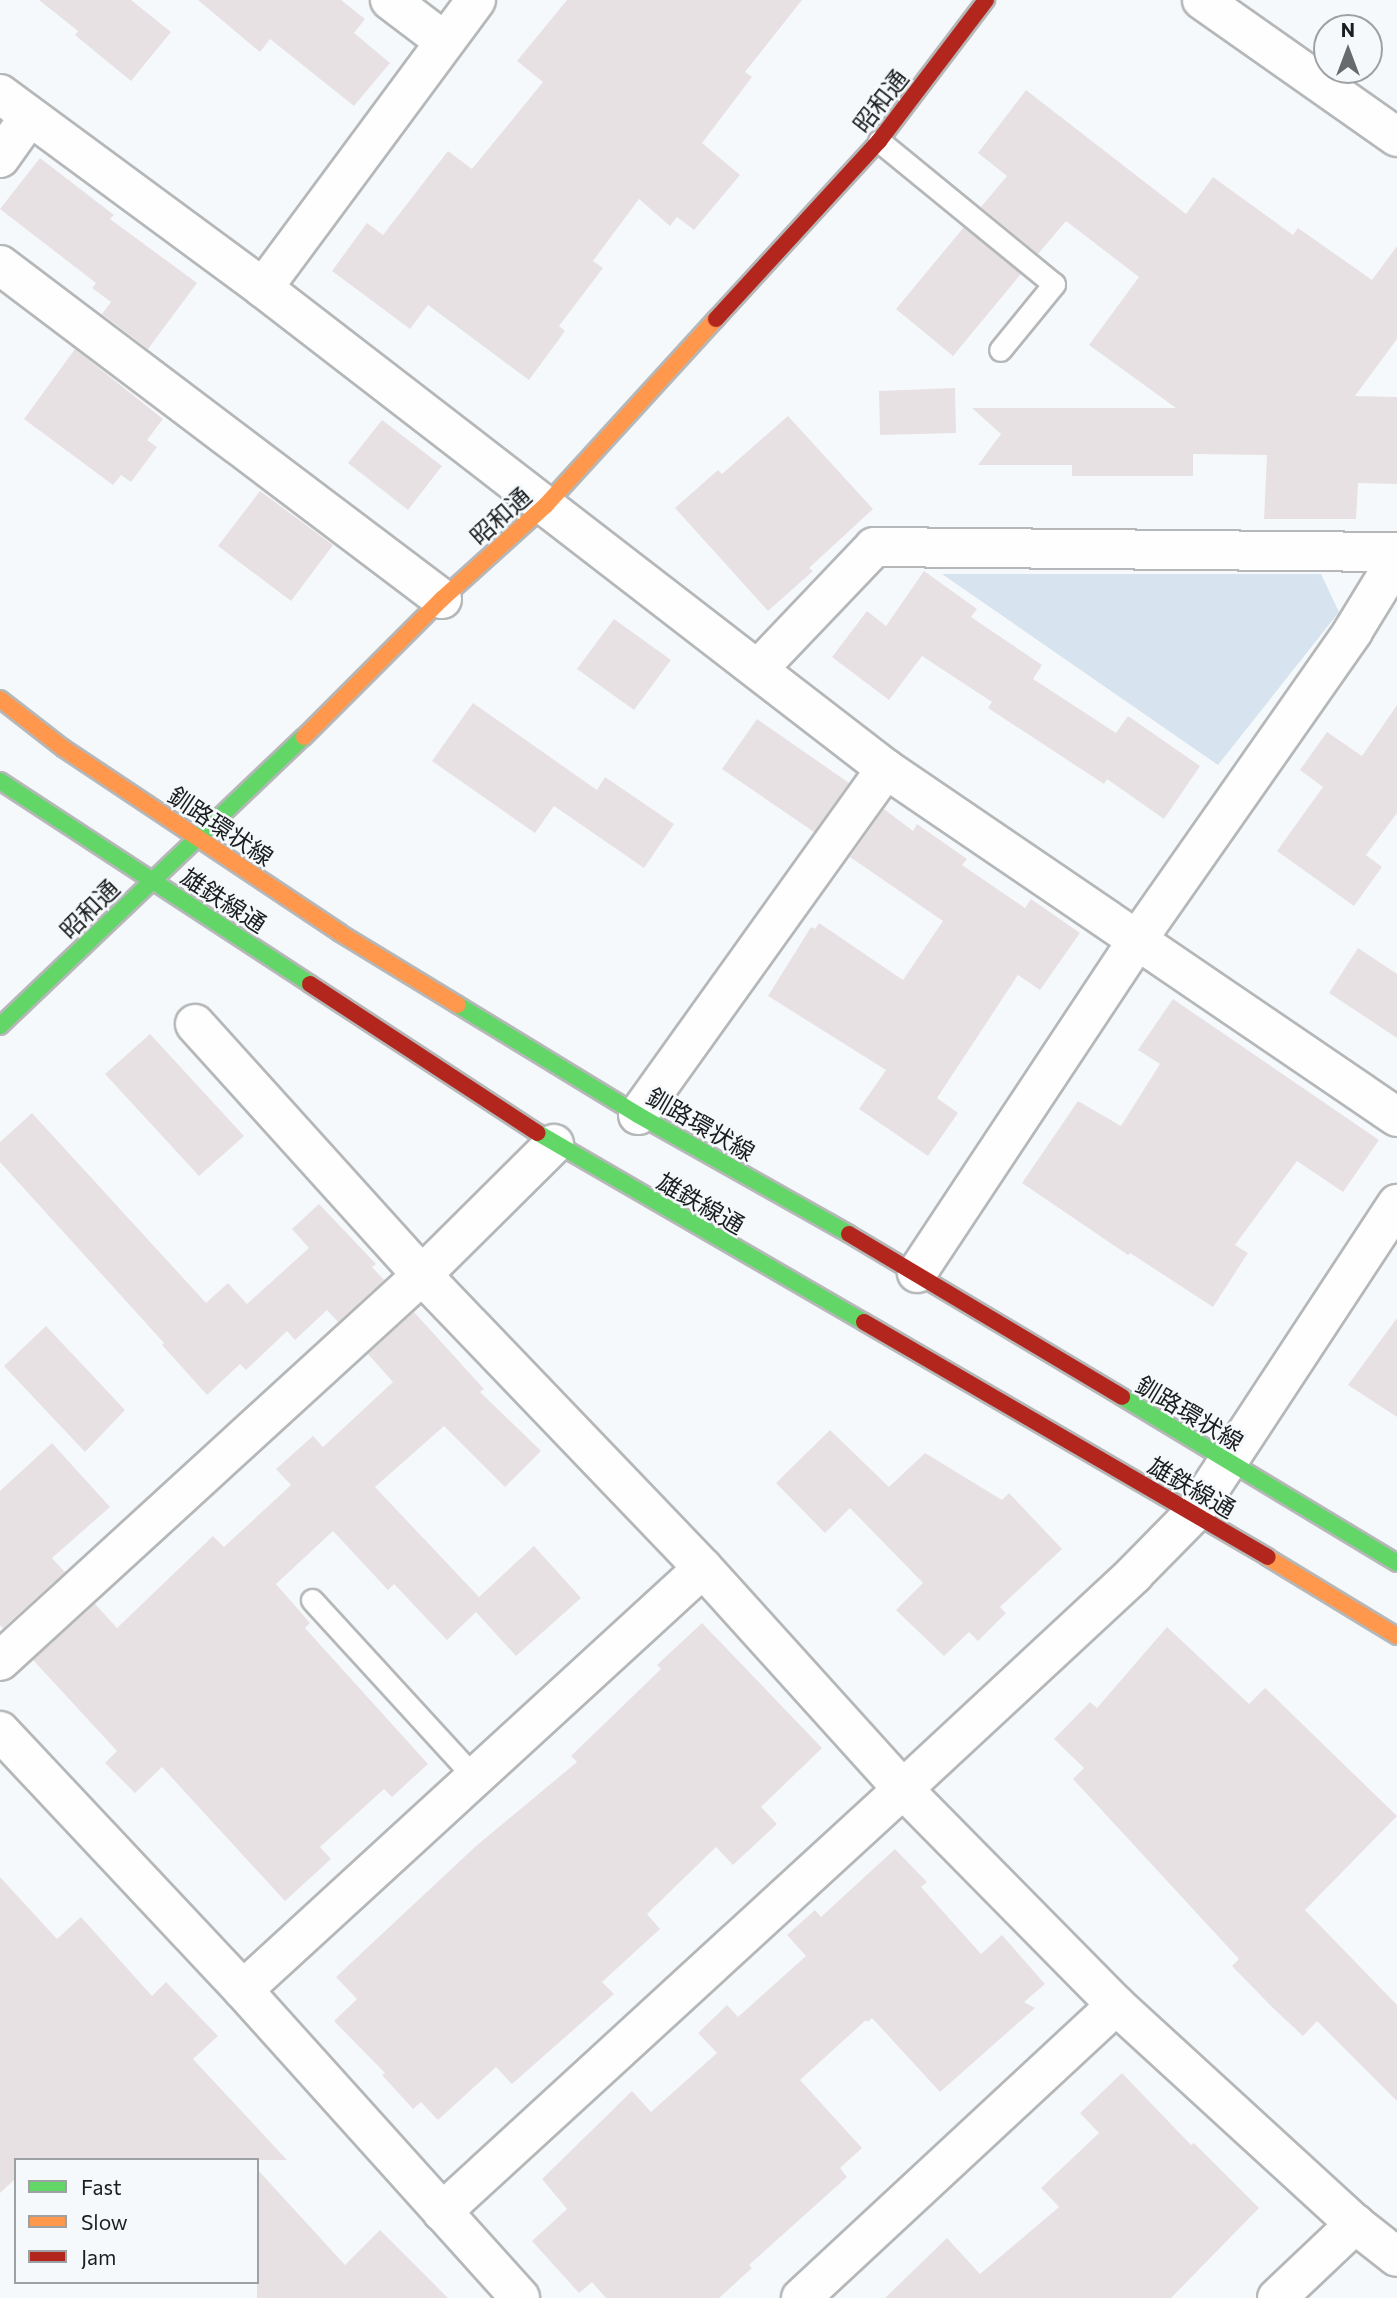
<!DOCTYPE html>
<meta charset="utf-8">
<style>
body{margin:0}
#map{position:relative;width:1397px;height:2298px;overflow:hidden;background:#f6f9fb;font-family:Commissioner,"Noto Sans JP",sans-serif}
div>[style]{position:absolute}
.green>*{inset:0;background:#d7e3ee}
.building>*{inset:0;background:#e8e1e4}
.roads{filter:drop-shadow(2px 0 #b5b7b8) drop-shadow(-2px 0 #b5b7b8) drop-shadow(0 2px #b5b7b8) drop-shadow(0 -2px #b5b7b8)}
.lane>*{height:21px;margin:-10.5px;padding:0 10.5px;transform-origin:10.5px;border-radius:10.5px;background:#fefefe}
.street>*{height:38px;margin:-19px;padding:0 19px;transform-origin:19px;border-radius:19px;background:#fefefe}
.fast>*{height:16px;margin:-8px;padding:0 8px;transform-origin:8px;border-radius:8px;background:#63d668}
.slow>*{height:16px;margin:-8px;padding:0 8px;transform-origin:8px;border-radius:8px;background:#ff974d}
.jam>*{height:16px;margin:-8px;padding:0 8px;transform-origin:8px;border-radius:8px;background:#b3261e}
span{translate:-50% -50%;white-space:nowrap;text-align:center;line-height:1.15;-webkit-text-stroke:5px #f5f9fc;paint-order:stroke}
.street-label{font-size:24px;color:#1c1d1e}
.legend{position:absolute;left:14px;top:2158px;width:245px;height:126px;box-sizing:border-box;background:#f5f9fc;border:2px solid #9ea1a3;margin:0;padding:9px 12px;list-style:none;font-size:21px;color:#1c1d1e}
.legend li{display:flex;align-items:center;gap:14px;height:35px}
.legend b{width:35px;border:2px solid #9ea1a3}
.north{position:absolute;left:1313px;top:14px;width:70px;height:70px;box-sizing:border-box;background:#f5f9fc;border:2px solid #9ea1a3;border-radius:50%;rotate:0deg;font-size:19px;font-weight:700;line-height:28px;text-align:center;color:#1c1d1e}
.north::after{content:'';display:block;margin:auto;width:24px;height:32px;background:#686a6b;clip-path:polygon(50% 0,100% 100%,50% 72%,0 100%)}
</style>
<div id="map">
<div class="green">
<div style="clip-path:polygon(942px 574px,1321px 574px,1339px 612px,1218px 765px)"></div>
</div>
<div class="building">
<div style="clip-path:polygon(39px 0,131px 0,171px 32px,131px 81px,75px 35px,78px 31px)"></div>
<div style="clip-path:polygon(198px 0,341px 0,365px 19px,354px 33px,390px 63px,354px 106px,270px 39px,260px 52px)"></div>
<div style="clip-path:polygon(567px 0,802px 0,745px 72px,752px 77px,702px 143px,740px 175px,694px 230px,677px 217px,670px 226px,639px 199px,593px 261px,603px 268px,559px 326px,565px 331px,529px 380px,428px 305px,410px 329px,332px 271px,367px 223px,383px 235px,448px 151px,472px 169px,543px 82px,517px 61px)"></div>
<div style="clip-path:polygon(1026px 90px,1186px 214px,1213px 177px,1293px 235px,1298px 228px,1372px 280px,1397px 246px,1397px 339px,1355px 396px,1397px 397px,1397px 484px,1358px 483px,1356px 519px,1264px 519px,1267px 455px,1193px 454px,1193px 476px,1072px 476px,1072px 465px,978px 465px,1001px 434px,972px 408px,1176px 408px,1089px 345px,1139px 277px,1066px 221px,1038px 254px,981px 207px,1007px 176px,978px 153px)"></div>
<div style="clip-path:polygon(40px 158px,114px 215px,110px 219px,197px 283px,148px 349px,102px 314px,111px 302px,92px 288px,96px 283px,0 209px)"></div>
<div style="clip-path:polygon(964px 227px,1021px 274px,953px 356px,896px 309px)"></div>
<div style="clip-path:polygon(75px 349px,163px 419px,147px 440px,157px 447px,131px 482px,121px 475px,113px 485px,24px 419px)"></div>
<div style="clip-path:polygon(955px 388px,956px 433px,880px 435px,879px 391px)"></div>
<div style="clip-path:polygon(788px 416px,873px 509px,809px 568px,813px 571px,768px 611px,675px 508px,718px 470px,722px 474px)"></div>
<div style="clip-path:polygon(382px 420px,442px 466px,408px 510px,348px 463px)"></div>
<div style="clip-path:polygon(260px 491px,333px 545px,291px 601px,218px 546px)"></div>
<div style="clip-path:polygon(924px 571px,977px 609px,971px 617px,1042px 665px,1033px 679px,1116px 733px,1128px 716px,1200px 766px,1164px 819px,1107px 779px,1104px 784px,988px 708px,992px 702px,922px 656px,889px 700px,832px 657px,867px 611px,886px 626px)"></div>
<div style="clip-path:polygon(614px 619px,671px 660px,634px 710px,577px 669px)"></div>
<div style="clip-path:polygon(473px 703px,597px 790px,605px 777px,674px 824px,644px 868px,554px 806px,535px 833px,432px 761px)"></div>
<div style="clip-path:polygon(1397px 705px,1397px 813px,1366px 855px,1382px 867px,1354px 906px,1277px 851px,1323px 787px,1300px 770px,1327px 732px,1362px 756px)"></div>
<div style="clip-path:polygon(757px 719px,849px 783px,814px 832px,722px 769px)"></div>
<div style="clip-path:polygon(884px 809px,913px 831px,917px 824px,967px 859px,962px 865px,1025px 908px,1031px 899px,1080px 933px,1040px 990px,1018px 975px,937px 1098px,958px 1113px,928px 1156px,859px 1109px,886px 1070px,768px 996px,811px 927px,815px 929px,819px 923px,903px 980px,943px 921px,850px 857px)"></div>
<div style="clip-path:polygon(1358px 948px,1397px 974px,1397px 1038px,1329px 993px)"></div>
<div style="clip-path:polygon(1173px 999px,1379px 1140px,1343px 1192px,1297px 1161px,1235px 1245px,1248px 1253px,1213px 1307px,1130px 1253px,1128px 1255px,1022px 1183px,1078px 1101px,1121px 1126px,1160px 1064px,1138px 1050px)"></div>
<div style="clip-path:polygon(150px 1034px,244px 1136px,199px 1176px,105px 1074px)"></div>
<div style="clip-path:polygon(32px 1113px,206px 1303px,228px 1283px,247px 1304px,309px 1248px,292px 1229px,319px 1204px,376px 1264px,372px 1267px,384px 1280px,338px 1322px,327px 1310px,295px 1340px,287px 1331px,246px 1370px,240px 1364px,207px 1395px,162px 1345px,164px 1343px,0 1162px,0 1142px)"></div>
<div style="clip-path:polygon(414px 1312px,484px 1389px,480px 1392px,541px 1451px,505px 1487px,444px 1426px,375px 1487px,479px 1597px,534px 1546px,581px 1598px,516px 1656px,476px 1612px,447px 1640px,394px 1584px,388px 1590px,333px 1531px,276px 1584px,310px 1623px,305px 1628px,428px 1764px,392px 1797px,384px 1789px,320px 1847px,331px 1859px,285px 1901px,162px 1767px,135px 1793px,105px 1763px,117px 1751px,33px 1660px,95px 1604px,117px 1628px,213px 1536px,224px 1547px,291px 1485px,276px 1469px,313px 1436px,323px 1447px,393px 1382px,368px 1354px)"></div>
<div style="clip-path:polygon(1397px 1318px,1397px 1417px,1348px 1385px)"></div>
<div style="clip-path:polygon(46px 1326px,125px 1410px,85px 1452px,4px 1366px)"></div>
<div style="clip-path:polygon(830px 1430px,889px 1487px,925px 1453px,1002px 1500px,1009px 1493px,1062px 1549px,1000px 1607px,1006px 1613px,978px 1641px,969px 1632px,944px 1656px,896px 1610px,923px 1583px,850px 1508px,825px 1533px,776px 1483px)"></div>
<div style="clip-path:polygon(52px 1443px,110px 1507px,52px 1558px,65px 1572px,3px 1628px,0 1625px,0 1491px)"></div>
<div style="clip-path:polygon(702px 1623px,822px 1748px,761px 1807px,777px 1824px,733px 1865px,716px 1847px,647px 1914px,660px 1929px,602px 1982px,614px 1994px,512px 2084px,496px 2067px,438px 2120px,421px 2102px,413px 2109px,382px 2075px,385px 2073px,334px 2021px,357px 1999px,336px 1977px,476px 1846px,577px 1762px,571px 1756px,661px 1669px,657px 1665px)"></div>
<div style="clip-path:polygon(1167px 1627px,1249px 1704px,1265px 1688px,1397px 1816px,1305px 1910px,1397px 2005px,1397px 2101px,1317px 2021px,1303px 2036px,1273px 2008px,1232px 1966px,1239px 1959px,1073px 1779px,1084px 1768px,1054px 1739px,1090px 1702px,1097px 1708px)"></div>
<div style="clip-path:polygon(895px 1849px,927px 1882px,921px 1887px,981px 1954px,1002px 1935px,1045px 1984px,1024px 2002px,1035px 2008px,940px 2092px,872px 2018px,868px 2022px,866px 2020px,800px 2080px,862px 2148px,840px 2168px,847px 2177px,749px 2265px,752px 2268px,719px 2298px,606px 2298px,592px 2282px,579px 2293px,532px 2241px,567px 2209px,542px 2179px,632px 2091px,651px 2112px,717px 2053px,698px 2033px,727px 2005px,738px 2017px,806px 1956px,787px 1935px,815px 1910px,821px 1917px)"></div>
<div style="clip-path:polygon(0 1877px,57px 1939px,81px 1917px,152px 1996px,166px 1982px,218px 2036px,193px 2059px,287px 2160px,16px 2160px,16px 2178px,0 2193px)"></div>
<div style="clip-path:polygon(1122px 2073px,1191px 2145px,1194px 2143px,1259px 2208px,1171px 2298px,885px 2298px,947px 2238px,980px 2274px,1059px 2207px,1041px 2188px,1099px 2133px,1080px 2113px)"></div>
<div style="clip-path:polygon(257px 2169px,345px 2265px,380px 2230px,448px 2298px,257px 2298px)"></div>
</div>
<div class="roads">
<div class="lane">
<div style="left:879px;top:141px;width:226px;rotate:39.3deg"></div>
<div style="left:1054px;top:284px;width:85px;rotate:129.3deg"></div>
<div style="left:312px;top:1600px;width:240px;rotate:47.5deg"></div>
</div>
<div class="street">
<div style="left:390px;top:0;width:68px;rotate:37.2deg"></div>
<div style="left:1202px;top:0;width:238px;rotate:35.1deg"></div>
<div style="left:0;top:94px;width:327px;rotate:36.4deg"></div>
<div style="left:263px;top:288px;width:787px;rotate:37.67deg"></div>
<div style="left:886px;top:769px;width:618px;rotate:34.26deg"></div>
<div style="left:0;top:158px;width:50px;rotate:-54.7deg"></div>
<div style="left:0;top:265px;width:554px;rotate:37.08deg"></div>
<div style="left:263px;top:288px;width:358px;rotate:-53.5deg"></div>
<div style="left:758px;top:669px;width:168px;rotate:-46.4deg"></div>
<div style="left:874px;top:547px;width:523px;rotate:0.55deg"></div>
<div style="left:195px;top:1024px;width:338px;rotate:47.9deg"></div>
<div style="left:422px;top:1275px;width:406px;rotate:46.2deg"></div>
<div style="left:703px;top:1568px;width:298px;rotate:47.9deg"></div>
<div style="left:903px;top:1789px;width:303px;rotate:45.4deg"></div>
<div style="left:1116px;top:2005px;width:324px;rotate:42.5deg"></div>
<div style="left:1355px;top:2224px;width:53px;rotate:38.2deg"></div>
<div style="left:638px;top:1115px;width:426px;rotate:-54.4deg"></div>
<div style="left:917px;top:1273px;width:399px;rotate:-56.5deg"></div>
<div style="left:1137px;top:940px;width:377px;rotate:-55deg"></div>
<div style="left:1353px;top:631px;width:84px;rotate:-58.6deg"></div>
<div style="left:0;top:1661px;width:572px;rotate:-42.45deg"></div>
<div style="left:422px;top:1275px;width:186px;rotate:-44.8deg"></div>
<div style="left:0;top:1731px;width:355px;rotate:46.8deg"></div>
<div style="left:243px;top:1990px;width:414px;rotate:48deg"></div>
<div style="left:243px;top:1990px;width:624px;rotate:-42.53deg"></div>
<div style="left:442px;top:2212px;width:626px;rotate:-42.54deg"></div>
<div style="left:903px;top:1789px;width:316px;rotate:-42.9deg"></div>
<div style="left:1134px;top:1574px;width:86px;rotate:-45.5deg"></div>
<div style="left:1194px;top:1513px;width:370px;rotate:-56.7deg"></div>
<div style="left:801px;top:2298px;width:430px;rotate:-42.9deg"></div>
<div style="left:1277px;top:2298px;width:108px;rotate:-43.5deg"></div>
</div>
<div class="fast">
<div style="left:0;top:781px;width:371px;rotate:33.2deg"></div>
<div style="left:458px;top:1005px;width:211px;rotate:31.4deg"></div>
<div style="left:638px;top:1115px;width:242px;rotate:29.4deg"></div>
<div style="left:0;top:1026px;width:419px;rotate:-43.6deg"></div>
<div style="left:538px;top:1133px;width:377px;rotate:30.1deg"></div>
<div style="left:1122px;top:1397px;width:321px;rotate:31.1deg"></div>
</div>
<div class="slow">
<div style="left:0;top:699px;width:80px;rotate:37.9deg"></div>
<div style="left:63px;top:748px;width:333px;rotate:33.7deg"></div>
<div style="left:340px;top:933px;width:138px;rotate:31.4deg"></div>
<div style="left:304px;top:737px;width:195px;rotate:-45deg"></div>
<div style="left:442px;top:599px;width:140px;rotate:-42.1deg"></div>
<div style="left:546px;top:505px;width:252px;rotate:-47.6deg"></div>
<div style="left:1267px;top:1557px;width:152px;rotate:31.3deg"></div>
</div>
<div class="jam">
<div style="left:716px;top:319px;width:241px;rotate:-47.5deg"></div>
<div style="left:879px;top:141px;width:177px;rotate:-52.8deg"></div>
<div style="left:310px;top:984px;width:272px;rotate:33.2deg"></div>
<div style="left:849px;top:1234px;width:318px;rotate:30.8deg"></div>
<div style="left:864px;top:1322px;width:467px;rotate:30.2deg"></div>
</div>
</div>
<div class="street-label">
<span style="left:880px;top:101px;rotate:-52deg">昭和通</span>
<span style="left:500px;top:516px;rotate:-42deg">昭和通</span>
<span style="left:221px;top:826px;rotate:34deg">釧路環状線</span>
<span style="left:224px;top:900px;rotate:33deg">雄鉄線通</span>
<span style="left:89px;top:909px;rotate:-45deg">昭和通</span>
<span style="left:701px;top:1124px;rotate:30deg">釧路環状線</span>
<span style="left:701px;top:1203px;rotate:30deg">雄鉄線通</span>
<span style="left:1190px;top:1413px;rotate:31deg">釧路環状線</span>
<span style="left:1192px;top:1487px;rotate:30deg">雄鉄線通</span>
</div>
<ul class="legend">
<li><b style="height:9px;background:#63d668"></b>Fast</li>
<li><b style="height:9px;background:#ff974d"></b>Slow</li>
<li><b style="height:9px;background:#b3261e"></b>Jam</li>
</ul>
<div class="north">N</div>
</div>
